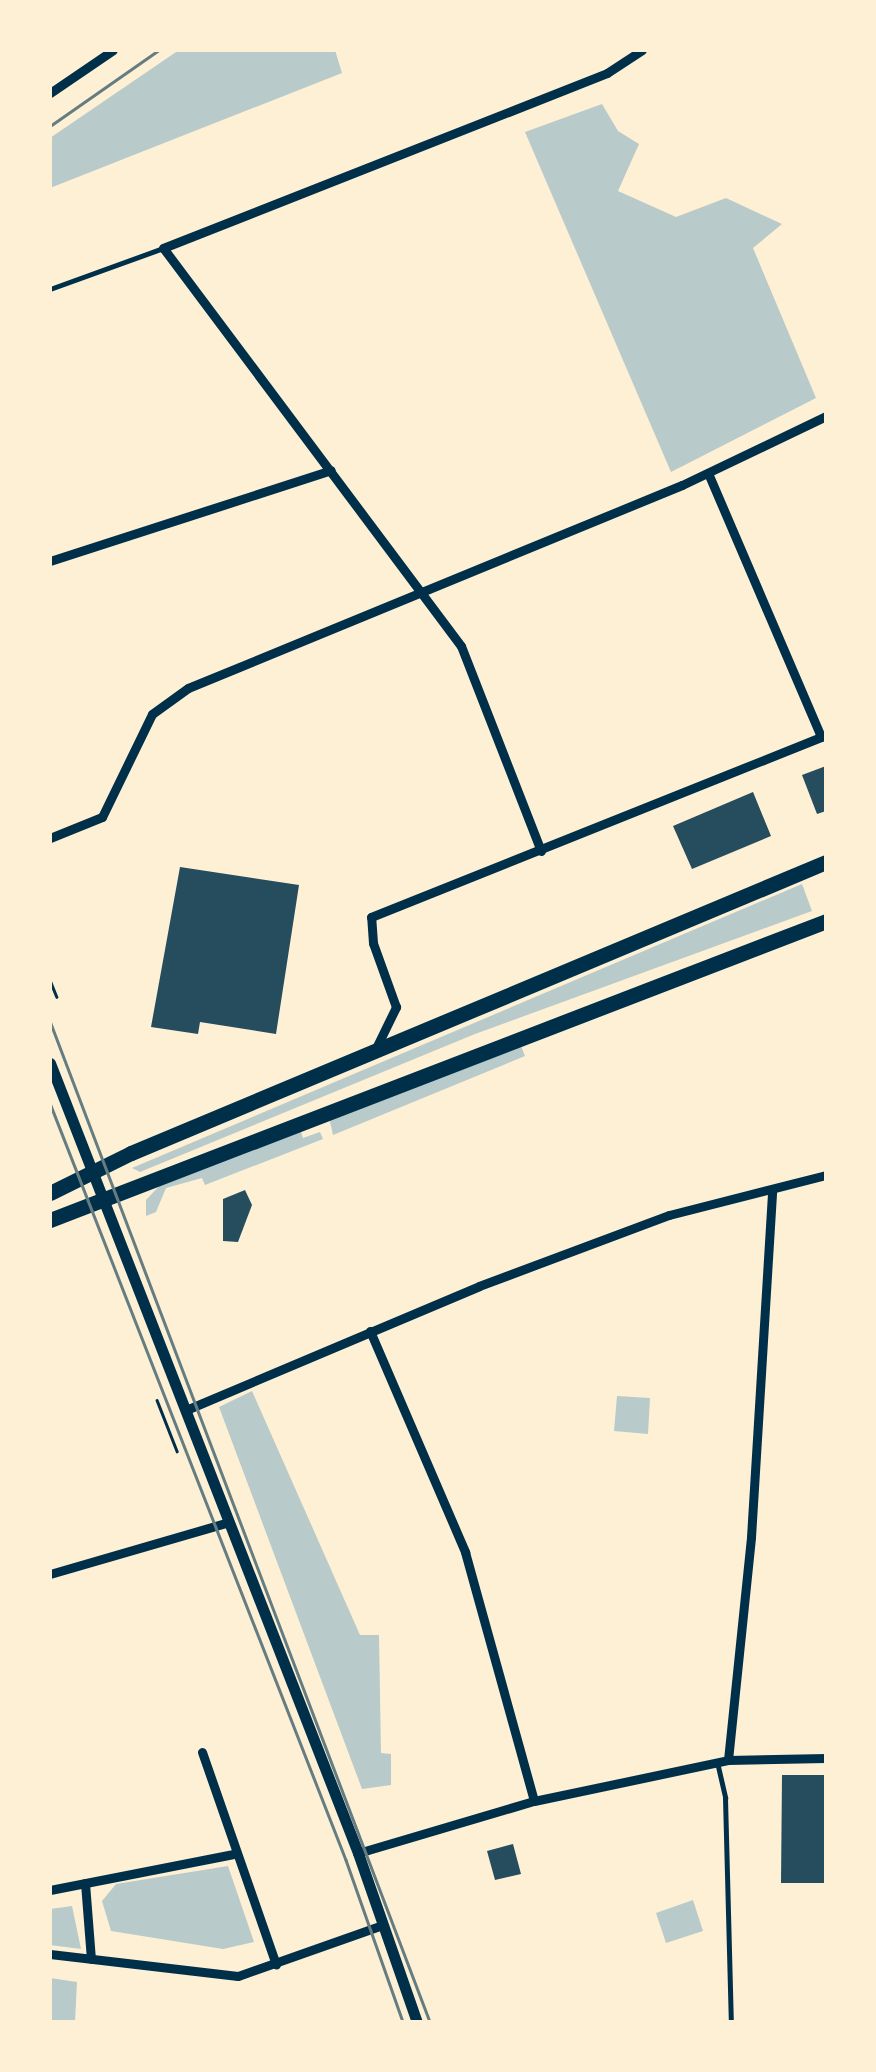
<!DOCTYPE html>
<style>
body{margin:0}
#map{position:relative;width:876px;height:2072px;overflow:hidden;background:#fdf0d5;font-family:"Work Sans",sans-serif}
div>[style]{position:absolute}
.green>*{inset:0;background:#b9caca}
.building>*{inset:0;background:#264d5e}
.path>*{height:2.5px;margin:-1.25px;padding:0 1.25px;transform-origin:1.25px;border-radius:1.25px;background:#003049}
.service>*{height:5px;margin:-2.5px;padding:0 2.5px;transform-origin:2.5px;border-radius:2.5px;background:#003049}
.minor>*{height:9px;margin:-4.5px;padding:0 4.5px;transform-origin:4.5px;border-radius:4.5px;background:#003049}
.tertiary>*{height:11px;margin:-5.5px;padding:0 5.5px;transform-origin:5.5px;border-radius:5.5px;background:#003049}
.primary>*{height:15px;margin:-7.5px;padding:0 7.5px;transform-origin:7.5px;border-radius:7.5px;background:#003049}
.tram>*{height:2.5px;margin:-1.25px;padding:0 1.25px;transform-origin:1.25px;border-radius:1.25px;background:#657d81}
span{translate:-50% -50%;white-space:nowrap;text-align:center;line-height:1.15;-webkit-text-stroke:10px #fdf0d5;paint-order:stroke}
.frame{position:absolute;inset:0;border:52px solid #fdf0d5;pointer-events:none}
</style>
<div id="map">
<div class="green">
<div style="clip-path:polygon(179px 50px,335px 50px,342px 73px,50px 188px,50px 138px)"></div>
<div style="clip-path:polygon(602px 104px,618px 131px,639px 144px,618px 191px,676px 217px,726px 198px,782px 224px,753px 248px,816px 398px,671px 472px,525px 132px)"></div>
<div style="clip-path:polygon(802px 884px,812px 911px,475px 1034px,140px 1172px,132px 1168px)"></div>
<div style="clip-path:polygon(521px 1046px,525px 1056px,333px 1135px,329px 1117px)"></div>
<div style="clip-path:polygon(300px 1129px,303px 1138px,320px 1132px,323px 1139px,205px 1185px,202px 1178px,166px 1188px,156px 1212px,146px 1216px,146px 1200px,163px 1182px)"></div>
<div style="clip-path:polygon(252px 1391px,360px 1635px,379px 1635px,381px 1753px,391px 1754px,391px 1785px,362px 1789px,219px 1407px)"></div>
<div style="clip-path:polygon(617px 1396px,650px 1398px,648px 1434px,614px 1431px)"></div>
<div style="clip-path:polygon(228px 1866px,254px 1942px,223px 1949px,111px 1931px,102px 1901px,116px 1884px)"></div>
<div style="clip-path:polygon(693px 1900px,703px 1931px,666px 1943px,656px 1913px)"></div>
<div style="clip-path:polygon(72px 1906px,81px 1949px,50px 1945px,50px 1909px)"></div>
<div style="clip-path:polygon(50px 1978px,77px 1982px,75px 2022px,50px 2022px)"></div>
</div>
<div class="building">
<div style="clip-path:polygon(826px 766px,826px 811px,817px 814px,802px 775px)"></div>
<div style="clip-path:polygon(753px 792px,771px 836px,692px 869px,673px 826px)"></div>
<div style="clip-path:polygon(180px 867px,299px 885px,276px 1034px,200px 1022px,198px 1034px,151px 1027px)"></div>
<div style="clip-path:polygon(245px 1190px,252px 1205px,238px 1242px,223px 1241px,223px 1199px)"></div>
<div style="clip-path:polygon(782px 1775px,826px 1775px,826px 1883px,781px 1883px)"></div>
<div style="clip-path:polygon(513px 1844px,521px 1874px,495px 1880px,487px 1851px)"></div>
</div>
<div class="path">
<div style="left:50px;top:980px;width:18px;rotate:68deg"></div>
<div style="left:157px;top:1400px;width:55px;rotate:68.6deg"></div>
</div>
<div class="service">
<div style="left:50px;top:289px;width:120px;rotate:-19.9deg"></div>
<div style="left:717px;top:1762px;width:37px;rotate:77deg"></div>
<div style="left:725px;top:1798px;width:224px;rotate:88.5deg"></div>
</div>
<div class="minor">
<div style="left:50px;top:93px;width:76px;rotate:-34.3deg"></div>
<div style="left:708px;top:473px;width:287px;rotate:66.8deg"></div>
<div style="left:50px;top:561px;width:295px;rotate:-17.9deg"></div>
<div style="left:50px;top:838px;width:56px;rotate:-22deg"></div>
<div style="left:102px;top:817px;width:114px;rotate:-64.1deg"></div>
<div style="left:152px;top:714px;width:44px;rotate:-35.8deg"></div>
<div style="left:188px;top:688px;width:534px;rotate:-22.34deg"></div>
<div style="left:682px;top:485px;width:160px;rotate:-25.6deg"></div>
<div style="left:541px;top:851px;width:220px;rotate:-111.3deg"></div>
<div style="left:461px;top:646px;width:497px;rotate:-126.8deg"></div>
<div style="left:163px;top:248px;width:477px;rotate:-21.5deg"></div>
<div style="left:607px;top:73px;width:42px;rotate:-33.3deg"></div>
<div style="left:376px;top:1048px;width:46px;rotate:-64deg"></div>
<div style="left:396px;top:1007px;width:68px;rotate:-109.8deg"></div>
<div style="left:373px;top:943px;width:26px;rotate:-94deg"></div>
<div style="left:371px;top:917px;width:490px;rotate:-21.8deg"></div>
<div style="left:370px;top:1331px;width:241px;rotate:66.7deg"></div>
<div style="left:465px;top:1552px;width:258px;rotate:74.5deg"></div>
<div style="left:186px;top:1410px;width:318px;rotate:-22.9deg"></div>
<div style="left:479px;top:1286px;width:203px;rotate:-20.5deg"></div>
<div style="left:669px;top:1215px;width:162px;rotate:-14.3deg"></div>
<div style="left:50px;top:1574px;width:186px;rotate:-16.2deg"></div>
<div style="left:202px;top:1752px;width:225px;rotate:70.8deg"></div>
<div style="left:728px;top:1760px;width:224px;rotate:-84.1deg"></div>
<div style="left:751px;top:1537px;width:348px;rotate:-86.5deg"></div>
<div style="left:358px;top:1853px;width:184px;rotate:-16.5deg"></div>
<div style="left:534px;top:1801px;width:198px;rotate:-11.9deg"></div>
<div style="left:728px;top:1760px;width:98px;rotate:-1.2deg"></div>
<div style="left:85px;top:1883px;width:76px;rotate:85.5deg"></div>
<div style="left:50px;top:1890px;width:187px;rotate:-11.1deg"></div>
<div style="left:50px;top:1954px;width:189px;rotate:6.7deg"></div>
<div style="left:238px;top:1976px;width:154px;rotate:-19.4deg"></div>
</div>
<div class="tertiary">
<div style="left:50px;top:1063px;width:848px;rotate:68.7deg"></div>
<div style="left:358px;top:1853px;width:179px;rotate:70.8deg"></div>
</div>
<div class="primary">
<div style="left:50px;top:1193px;width:90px;rotate:-26.3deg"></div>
<div style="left:131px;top:1153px;width:753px;rotate:-22.72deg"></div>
<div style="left:50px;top:1220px;width:832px;rotate:-21.07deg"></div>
</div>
<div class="tram">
<div style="left:50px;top:126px;width:133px;rotate:-34.9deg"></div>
<div style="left:50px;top:1021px;width:1071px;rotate:69.21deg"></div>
<div style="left:50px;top:1103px;width:813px;rotate:68.64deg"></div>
<div style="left:346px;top:1860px;width:172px;rotate:70.6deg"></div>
</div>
<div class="frame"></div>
</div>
